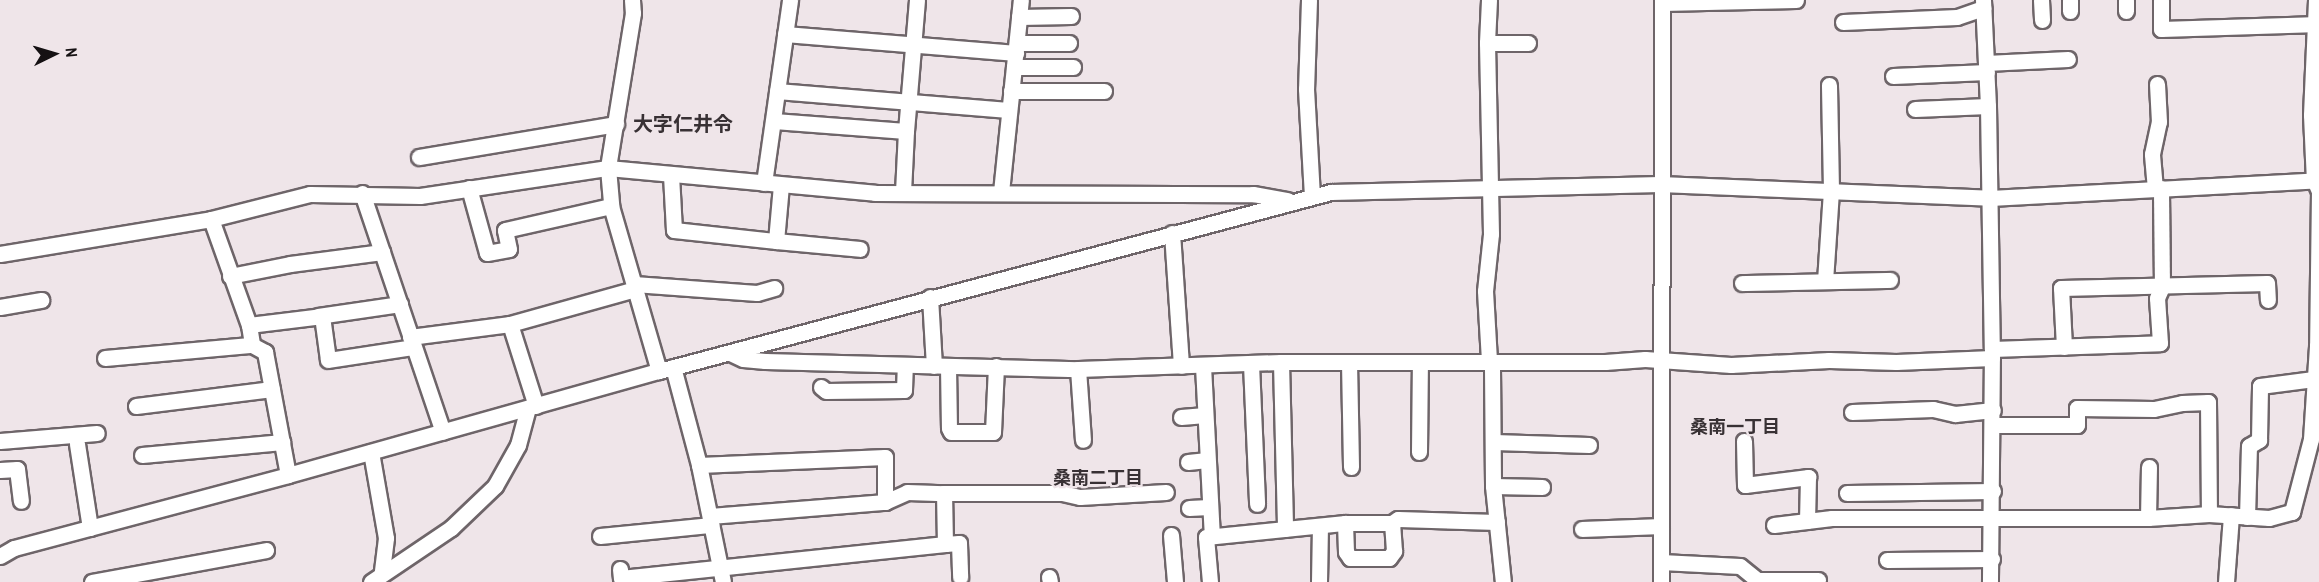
<!DOCTYPE html>
<meta charset="utf-8">
<style>
body{margin:0}
#map{position:relative;width:2319px;height:582px;overflow:hidden;background:#efe5e9;font-family:"Archivo Narrow","Noto Sans JP",sans-serif}
div>[style]{position:absolute}
.roads{filter:drop-shadow(2px 0 #6e6569) drop-shadow(-2px 0 #6e6569) drop-shadow(0 2px #6e6569) drop-shadow(0 -2px #6e6569)}
.minor>*{height:15px;margin:-7.5px;padding:0 7.5px;transform-origin:7.5px;border-radius:7.5px;background:#fff}
span{translate:-50% -50%;white-space:nowrap;text-align:center;line-height:1.15;-webkit-text-stroke:4.5px #efe5e9;paint-order:stroke}
.neighbourhood-label{font-size:18px;color:#383134;font-weight:700}
.quarter-label{font-size:20px;color:#383134;font-weight:700}
.north{position:absolute;left:24px;top:24px;width:60px;height:60px;-webkit-text-stroke:4px #efe5e9;paint-order:stroke;rotate:85deg;font-size:16px;font-weight:700;line-height:24px;text-align:center;color:#151113}
.north::after{content:'';display:block;margin:auto;width:21px;height:27px;background:#151113;clip-path:polygon(50% 0,100% 100%,50% 72%,0 100%)}
</style>
<div id="map">
<div class="roads">
<div class="minor">
<div style="left:632px;top:0;width:13px;rotate:86deg"></div>
<div style="left:633px;top:13px;width:157px;rotate:99.2deg"></div>
<div style="left:608px;top:168px;width:38px;rotate:85deg"></div>
<div style="left:611px;top:206px;width:172px;rotate:73.8deg"></div>
<div style="left:1309px;top:0;width:89px;rotate:91.9deg"></div>
<div style="left:1306px;top:89px;width:107px;rotate:86.8deg"></div>
<div style="left:1489px;top:0;width:43px;rotate:92.7deg"></div>
<div style="left:1487px;top:43px;width:191px;rotate:88.8deg"></div>
<div style="left:1491px;top:234px;width:57px;rotate:96deg"></div>
<div style="left:1485px;top:291px;width:70px;rotate:86.7deg"></div>
<div style="left:1489px;top:361px;width:8px;rotate:67deg"></div>
<div style="left:1492px;top:368px;width:118px;rotate:89.5deg"></div>
<div style="left:1493px;top:486px;width:97px;rotate:84.1deg"></div>
<div style="left:1983px;top:0;width:106px;rotate:87.3deg"></div>
<div style="left:1988px;top:106px;width:243px;rotate:89.1deg"></div>
<div style="left:1992px;top:349px;width:233px;rotate:90.5deg"></div>
<div style="left:2041px;top:0;width:20px;rotate:87deg"></div>
<div style="left:2070px;top:0;width:11px;rotate:90deg"></div>
<div style="left:2126px;top:0;width:11px;rotate:90deg"></div>
<div style="left:2161px;top:0;width:29px;rotate:90deg"></div>
<div style="left:2161px;top:29px;width:158px;rotate:-1.8deg"></div>
<div style="left:2316px;top:0;width:115px;rotate:92.5deg"></div>
<div style="left:2311px;top:115px;width:65px;rotate:87.4deg"></div>
<div style="left:2314px;top:180px;width:12px;rotate:66deg"></div>
<div style="left:2319px;top:191px;width:155px;rotate:90.7deg"></div>
<div style="left:2317px;top:346px;width:2px"></div>
<div style="left:1662px;top:3px;width:134px;rotate:-1.3deg"></div>
<div style="left:1019px;top:17px;width:52px;rotate:-1.1deg"></div>
<div style="left:1843px;top:22px;width:114px;rotate:-2.5deg"></div>
<div style="left:1957px;top:17px;width:28px;rotate:-19deg"></div>
<div style="left:785px;top:34px;width:232px;rotate:4.7deg"></div>
<div style="left:1017px;top:43px;width:52px"></div>
<div style="left:1487px;top:43px;width:41px"></div>
<div style="left:1986px;top:63px;width:82px;rotate:-2.8deg"></div>
<div style="left:1014px;top:67px;width:59px"></div>
<div style="left:1893px;top:76px;width:94px;rotate:-2.4deg"></div>
<div style="left:777px;top:91px;width:232px;rotate:4.7deg"></div>
<div style="left:1011px;top:91px;width:93px"></div>
<div style="left:1915px;top:109px;width:73px;rotate:-2.4deg"></div>
<div style="left:774px;top:121px;width:132px;rotate:4.3deg"></div>
<div style="left:906px;top:131px;width:131px;rotate:-85.2deg"></div>
<div style="left:419px;top:157px;width:200px;rotate:-9.5deg"></div>
<div style="left:671px;top:175px;width:55px;rotate:86.9deg"></div>
<div style="left:674px;top:230px;width:103px;rotate:6.2deg"></div>
<div style="left:776px;top:241px;width:56px;rotate:-84.9deg"></div>
<div style="left:764px;top:183px;width:185px;rotate:-81.9deg"></div>
<div style="left:469px;top:188px;width:67px;rotate:74.5deg"></div>
<div style="left:487px;top:253px;width:22px;rotate:-10deg"></div>
<div style="left:509px;top:249px;width:19px;rotate:-102deg"></div>
<div style="left:505px;top:230px;width:109px;rotate:-12.8deg"></div>
<div style="left:2155px;top:189px;width:35px;rotate:-95deg"></div>
<div style="left:2152px;top:154px;width:33px;rotate:-78deg"></div>
<div style="left:2159px;top:122px;width:38px;rotate:-93deg"></div>
<div style="left:903px;top:192px;width:61px;rotate:-87.2deg"></div>
<div style="left:1001px;top:192px;width:193px;rotate:-84.1deg"></div>
<div style="left:362px;top:193px;width:252px;rotate:71.3deg"></div>
<div style="left:211px;top:219px;width:113px;rotate:70.3deg"></div>
<div style="left:249px;top:325px;width:74px;rotate:-7deg"></div>
<div style="left:322px;top:316px;width:44px;rotate:82.2deg"></div>
<div style="left:328px;top:360px;width:86px;rotate:-8.7deg"></div>
<div style="left:1172px;top:233px;width:133px;rotate:86.1deg"></div>
<div style="left:776px;top:241px;width:84px;rotate:5.4deg"></div>
<div style="left:0;top:254px;width:214px;rotate:-9.4deg"></div>
<div style="left:211px;top:219px;width:102px;rotate:-14.2deg"></div>
<div style="left:310px;top:194px;width:110px;rotate:1deg"></div>
<div style="left:420px;top:196px;width:190px;rotate:-8.5deg"></div>
<div style="left:608px;top:168px;width:268px;rotate:5.3deg"></div>
<div style="left:875px;top:193px;width:378px;rotate:0.2deg"></div>
<div style="left:1253px;top:194px;width:35px;rotate:10deg"></div>
<div style="left:230px;top:276px;width:61px;rotate:-11.3deg"></div>
<div style="left:290px;top:264px;width:93px;rotate:-7.4deg"></div>
<div style="left:1825px;top:281px;width:91px;rotate:-86.2deg"></div>
<div style="left:1831px;top:190px;width:105px;rotate:-91.1deg"></div>
<div style="left:1742px;top:283px;width:148px;rotate:-1.2deg"></div>
<div style="left:634px;top:284px;width:123px;rotate:4.2deg"></div>
<div style="left:757px;top:293px;width:18px;rotate:-16deg"></div>
<div style="left:930px;top:297px;width:69px;rotate:86.7deg"></div>
<div style="left:0;top:307px;width:42px;rotate:-9.7deg"></div>
<div style="left:318px;top:316px;width:83px;rotate:-8.3deg"></div>
<div style="left:510px;top:324px;width:86px;rotate:72.4deg"></div>
<div style="left:249px;top:325px;width:20px;rotate:81deg"></div>
<div style="left:252px;top:345px;width:15px;rotate:28deg"></div>
<div style="left:265px;top:352px;width:125px;rotate:79.4deg"></div>
<div style="left:410px;top:337px;width:101px;rotate:-7.4deg"></div>
<div style="left:510px;top:324px;width:130px;rotate:-15.6deg"></div>
<div style="left:2064px;top:347px;width:59px;rotate:-92.9deg"></div>
<div style="left:2061px;top:288px;width:206px;rotate:-1.4deg"></div>
<div style="left:2267px;top:283px;width:17px;rotate:87deg"></div>
<div style="left:1992px;top:349px;width:168px;rotate:-2deg"></div>
<div style="left:2160px;top:343px;width:45px;rotate:-93.8deg"></div>
<div style="left:2157px;top:298px;width:12px;rotate:-66deg"></div>
<div style="left:2162px;top:287px;width:99px;rotate:-90.6deg"></div>
<div style="left:730px;top:353px;width:14px;rotate:25deg"></div>
<div style="left:743px;top:359px;width:22px;rotate:5deg"></div>
<div style="left:765px;top:361px;width:313px;rotate:1.5deg"></div>
<div style="left:1078px;top:369px;width:203px;rotate:-2deg"></div>
<div style="left:1281px;top:362px;width:324px"></div>
<div style="left:1605px;top:362px;width:40px;rotate:-4.3deg"></div>
<div style="left:1645px;top:359px;width:86px;rotate:4deg"></div>
<div style="left:1731px;top:365px;width:98px;rotate:-2.9deg"></div>
<div style="left:1829px;top:360px;width:67px;rotate:1.7deg"></div>
<div style="left:1896px;top:362px;width:96px;rotate:-2.4deg"></div>
<div style="left:105px;top:358px;width:148px;rotate:-5.1deg"></div>
<div style="left:1281px;top:362px;width:167px;rotate:88.6deg"></div>
<div style="left:1349px;top:362px;width:105px;rotate:88.9deg"></div>
<div style="left:1251px;top:364px;width:140px;rotate:87.5deg"></div>
<div style="left:948px;top:366px;width:62px;rotate:89.1deg"></div>
<div style="left:949px;top:428px;width:4px;rotate:63deg"></div>
<div style="left:951px;top:432px;width:42px"></div>
<div style="left:993px;top:432px;width:66px;rotate:-87.4deg"></div>
<div style="left:1203px;top:366px;width:170px;rotate:87deg"></div>
<div style="left:673px;top:367px;width:101px;rotate:75.1deg"></div>
<div style="left:699px;top:465px;width:119px;rotate:78.4deg"></div>
<div style="left:1078px;top:369px;width:71px;rotate:86deg"></div>
<div style="left:821px;top:387px;width:6px;rotate:39deg"></div>
<div style="left:826px;top:391px;width:78px;rotate:-0.7deg"></div>
<div style="left:904px;top:390px;width:24px;rotate:-88deg"></div>
<div style="left:136px;top:406px;width:137px;rotate:-7.1deg"></div>
<div style="left:1852px;top:412px;width:81px;rotate:-2.1deg"></div>
<div style="left:1933px;top:409px;width:23px;rotate:13deg"></div>
<div style="left:1955px;top:414px;width:38px;rotate:-6deg"></div>
<div style="left:1181px;top:417px;width:24px;rotate:-5deg"></div>
<div style="left:1993px;top:425px;width:84px"></div>
<div style="left:2077px;top:425px;width:17px;rotate:-90deg"></div>
<div style="left:2077px;top:408px;width:77px;rotate:0.7deg"></div>
<div style="left:2154px;top:409px;width:29px;rotate:-12deg"></div>
<div style="left:2182px;top:403px;width:26px;rotate:-2deg"></div>
<div style="left:2208px;top:402px;width:112px;rotate:89.5deg"></div>
<div style="left:0;top:441px;width:97px;rotate:-4.7deg"></div>
<div style="left:1744px;top:441px;width:44px;rotate:88.7deg"></div>
<div style="left:1745px;top:485px;width:64px;rotate:-7.2deg"></div>
<div style="left:1808px;top:477px;width:44px;rotate:91.3deg"></div>
<div style="left:1494px;top:442px;width:95px;rotate:1.8deg"></div>
<div style="left:77px;top:444px;width:85px;rotate:81.2deg"></div>
<div style="left:371px;top:452px;width:87px;rotate:80.1deg"></div>
<div style="left:386px;top:538px;width:35px;rotate:97deg"></div>
<div style="left:1419px;top:452px;width:90px;rotate:-89.4deg"></div>
<div style="left:142px;top:455px;width:141px;rotate:-5.3deg"></div>
<div style="left:1188px;top:462px;width:19px;rotate:-6deg"></div>
<div style="left:699px;top:465px;width:186px;rotate:-2.5deg"></div>
<div style="left:885px;top:457px;width:45px;rotate:90deg"></div>
<div style="left:0;top:470px;width:17px;rotate:-3deg"></div>
<div style="left:17px;top:469px;width:32px;rotate:83deg"></div>
<div style="left:1493px;top:486px;width:49px;rotate:1.2deg"></div>
<div style="left:1847px;top:493px;width:146px;rotate:-0.8deg"></div>
<div style="left:1189px;top:508px;width:20px;rotate:-3deg"></div>
<div style="left:710px;top:516px;width:176px;rotate:-4.6deg"></div>
<div style="left:885px;top:502px;width:24px;rotate:-24deg"></div>
<div style="left:907px;top:492px;width:37px;rotate:2deg"></div>
<div style="left:2247px;top:517px;width:71px;rotate:-88.4deg"></div>
<div style="left:2249px;top:446px;width:12px;rotate:-31deg"></div>
<div style="left:2259px;top:440px;width:54px;rotate:-88.9deg"></div>
<div style="left:2260px;top:386px;width:54px;rotate:-7.4deg"></div>
<div style="left:2148px;top:518px;width:51px;rotate:-88.9deg"></div>
<div style="left:1345px;top:523px;width:29px;rotate:88deg"></div>
<div style="left:1346px;top:552px;width:7px;rotate:56deg"></div>
<div style="left:1350px;top:558px;width:39px"></div>
<div style="left:1389px;top:558px;width:9px;rotate:-54deg"></div>
<div style="left:1394px;top:551px;width:28px;rotate:-94deg"></div>
<div style="left:1774px;top:525px;width:58px;rotate:-6.9deg"></div>
<div style="left:1832px;top:518px;width:316px"></div>
<div style="left:2148px;top:518px;width:61px;rotate:-3.8deg"></div>
<div style="left:2209px;top:514px;width:60px;rotate:3.8deg"></div>
<div style="left:2269px;top:518px;width:24px;rotate:-15deg"></div>
<div style="left:2292px;top:512px;width:75px;rotate:-75.4deg"></div>
<div style="left:2311px;top:439px;width:93px;rotate:-86.3deg"></div>
<div style="left:1582px;top:529px;width:79px;rotate:-2.2deg"></div>
<div style="left:1171px;top:535px;width:47px;rotate:85.1deg"></div>
<div style="left:600px;top:536px;width:112px;rotate:-5.7deg"></div>
<div style="left:945px;top:544px;width:14px;rotate:-4deg"></div>
<div style="left:959px;top:543px;width:34px;rotate:88deg"></div>
<div style="left:0;top:556px;width:16px;rotate:-30deg"></div>
<div style="left:14px;top:548px;width:284px;rotate:-14.9deg"></div>
<div style="left:288px;top:475px;width:385px;rotate:-15.7deg"></div>
<div style="left:659px;top:371px;width:695px;rotate:-14.92deg"></div>
<div style="left:1331px;top:192px;width:329px;rotate:-1.4deg"></div>
<div style="left:1660px;top:184px;width:330px;rotate:2.4deg"></div>
<div style="left:1990px;top:198px;width:329px;rotate:-3.1deg"></div>
<div style="left:1887px;top:560px;width:105px;rotate:-0.5deg"></div>
<div style="left:1661px;top:562px;width:79px;rotate:2.9deg"></div>
<div style="left:1740px;top:566px;width:22px;rotate:39deg"></div>
<div style="left:1757px;top:580px;width:61px"></div>
<div style="left:620px;top:569px;width:9px;rotate:84deg"></div>
<div style="left:621px;top:578px;width:326px;rotate:-6deg"></div>
<div style="left:945px;top:544px;width:51px;rotate:-91.1deg"></div>
<div style="left:944px;top:493px;width:118px"></div>
<div style="left:1062px;top:493px;width:18px;rotate:13deg"></div>
<div style="left:1080px;top:497px;width:86px;rotate:-3.3deg"></div>
<div style="left:1049px;top:577px;width:5px;rotate:79deg"></div>
<div style="left:92px;top:582px;width:177px;rotate:-10.4deg"></div>
<div style="left:371px;top:582px;width:97px;rotate:-34deg"></div>
<div style="left:451px;top:528px;width:61px;rotate:-43.7deg"></div>
<div style="left:495px;top:486px;width:47px;rotate:-60.7deg"></div>
<div style="left:518px;top:445px;width:38px;rotate:-75deg"></div>
<div style="left:1210px;top:582px;width:45px;rotate:-95.1deg"></div>
<div style="left:1206px;top:537px;width:140px;rotate:-5.8deg"></div>
<div style="left:1345px;top:523px;width:47px"></div>
<div style="left:1392px;top:523px;width:7px;rotate:-34deg"></div>
<div style="left:1398px;top:519px;width:99px;rotate:1.7deg"></div>
<div style="left:1319px;top:582px;width:56px;rotate:-89deg"></div>
<div style="left:1661px;top:582px;width:582px;rotate:-89.9deg"></div>
<div style="left:2226px;top:582px;width:67px;rotate:-85.7deg"></div>
</div>
</div>
<div class="neighbourhood-label">
<span style="left:1735px;top:427px">桑南一丁目</span>
<span style="left:1098px;top:478px">桑南二丁目</span>
</div>
<div class="quarter-label">
<span style="left:683px;top:123px">大字仁井令</span>
</div>
<div class="north">N</div>
</div>
